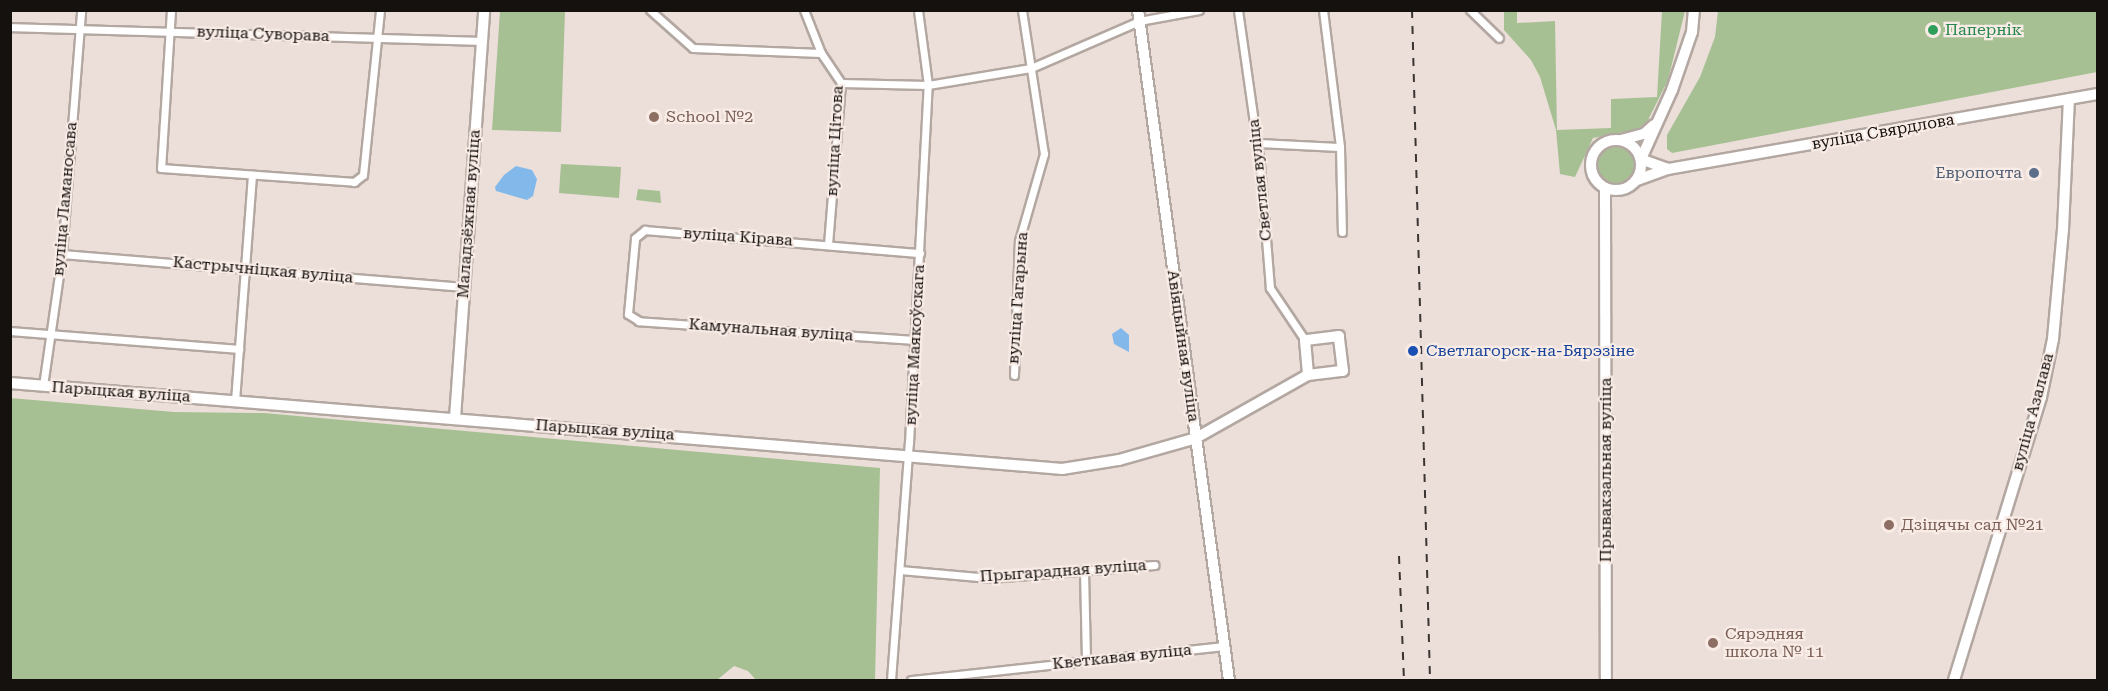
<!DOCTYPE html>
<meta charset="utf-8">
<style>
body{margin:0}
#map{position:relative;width:2108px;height:691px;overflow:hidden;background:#ecdfd9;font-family:"Roboto Serif",serif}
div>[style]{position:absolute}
.green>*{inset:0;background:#a6c094}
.round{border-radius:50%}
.water>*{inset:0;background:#82b9ea}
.roads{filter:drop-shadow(2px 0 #b3a7a1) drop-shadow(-2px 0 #b3a7a1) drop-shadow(0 2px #b3a7a1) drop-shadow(0 -2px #b3a7a1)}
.street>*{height:7px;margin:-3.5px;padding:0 3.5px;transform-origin:3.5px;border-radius:3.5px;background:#fff}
.secondary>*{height:10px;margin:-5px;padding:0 5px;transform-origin:5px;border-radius:5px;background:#fff}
.secondary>.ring{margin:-5px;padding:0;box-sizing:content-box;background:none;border:10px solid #fff;border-radius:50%}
.rail>*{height:2px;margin-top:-1px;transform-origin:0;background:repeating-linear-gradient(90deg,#3a3532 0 8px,transparent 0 16px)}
.dots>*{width:16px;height:16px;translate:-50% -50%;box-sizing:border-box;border:3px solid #f9ece6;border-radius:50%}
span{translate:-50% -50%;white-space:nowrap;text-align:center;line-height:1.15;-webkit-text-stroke:4.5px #f9ece6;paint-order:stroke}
.leisure-label{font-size:16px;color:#27864d}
.left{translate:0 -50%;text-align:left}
.street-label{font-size:16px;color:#15110f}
.education-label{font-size:16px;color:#785e54}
.service-label{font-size:16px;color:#4e5e75}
.right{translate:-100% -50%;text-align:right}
.transit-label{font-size:16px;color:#164399}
.frame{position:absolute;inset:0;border:12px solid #15110f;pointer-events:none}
</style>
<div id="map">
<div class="green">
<div style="clip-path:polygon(1517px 10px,1517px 23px,1555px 21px,1557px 130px,1611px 128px,1611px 99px,1657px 97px,1662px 11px,1685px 11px,1668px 80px,1647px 122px,1636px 130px,1593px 138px,1575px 177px,1560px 174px,1556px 130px,1540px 77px,1531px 60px,1504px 30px,1504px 11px)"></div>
<div style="clip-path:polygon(500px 11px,565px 11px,561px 132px,492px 130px)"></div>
<div style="clip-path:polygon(1718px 11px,2097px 11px,2097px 72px,1672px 153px,1667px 149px,1667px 135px,1700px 77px,1715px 37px)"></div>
<div class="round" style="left:1598px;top:147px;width:36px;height:36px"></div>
<div style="clip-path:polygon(561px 164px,621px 167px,619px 198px,559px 193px)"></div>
<div style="clip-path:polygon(638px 189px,660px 191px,661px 203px,636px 200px)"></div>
<div style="clip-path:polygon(10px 398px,174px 412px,264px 413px,880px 468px,875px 680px,756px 680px,748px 671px,734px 666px,717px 680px,12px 680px)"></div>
</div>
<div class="water">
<div style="clip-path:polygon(516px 166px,532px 170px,537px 179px,533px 196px,527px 200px,496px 191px,495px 187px,504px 175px)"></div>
<div style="clip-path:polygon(1121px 328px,1129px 335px,1129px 352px,1114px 344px,1112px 334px)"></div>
</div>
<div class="roads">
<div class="street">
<div style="left:171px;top:10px;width:158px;rotate:93.6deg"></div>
<div style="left:161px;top:168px;width:194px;rotate:4.1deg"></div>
<div style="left:354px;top:182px;width:11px;rotate:-38deg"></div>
<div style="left:363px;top:175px;width:166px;rotate:-84.1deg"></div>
<div style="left:650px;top:10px;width:57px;rotate:41.5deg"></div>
<div style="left:693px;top:48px;width:128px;rotate:2.2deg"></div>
<div style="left:804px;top:10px;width:46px;rotate:68.4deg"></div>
<div style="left:821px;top:53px;width:36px;rotate:56deg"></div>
<div style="left:841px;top:83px;width:162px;rotate:94.6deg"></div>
<div style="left:1238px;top:10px;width:156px;rotate:81.9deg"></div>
<div style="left:1260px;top:164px;width:124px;rotate:85.4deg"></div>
<div style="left:1270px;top:288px;width:63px;rotate:56.1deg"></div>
<div style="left:1323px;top:10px;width:138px;rotate:82.9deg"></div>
<div style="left:1340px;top:147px;width:85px;rotate:88.7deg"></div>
<div style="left:1470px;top:10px;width:40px;rotate:44deg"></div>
<div style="left:10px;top:27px;width:470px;rotate:1.7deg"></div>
<div style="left:841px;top:83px;width:87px;rotate:1.3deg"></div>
<div style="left:928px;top:85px;width:104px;rotate:-9.4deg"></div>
<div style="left:1031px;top:68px;width:118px;rotate:-23.5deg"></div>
<div style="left:1139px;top:21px;width:61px;rotate:-10.4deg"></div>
<div style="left:1257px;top:143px;width:83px;rotate:2.8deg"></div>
<div style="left:62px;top:254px;width:403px;rotate:4.7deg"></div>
<div style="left:10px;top:331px;width:230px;rotate:4.5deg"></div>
<div style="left:915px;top:340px;width:277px;rotate:-176.1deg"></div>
<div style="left:639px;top:321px;width:13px;rotate:-148deg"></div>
<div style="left:628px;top:314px;width:76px;rotate:-84.7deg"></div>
<div style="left:635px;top:238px;width:13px;rotate:-39deg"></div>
<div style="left:645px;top:230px;width:276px;rotate:4.8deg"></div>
<div style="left:1014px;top:375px;width:134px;rotate:-87.9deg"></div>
<div style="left:1019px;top:241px;width:91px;rotate:-74deg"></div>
<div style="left:1044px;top:154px;width:146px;rotate:-98.7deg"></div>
<div style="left:43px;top:386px;width:133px;rotate:-81.8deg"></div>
<div style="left:62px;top:254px;width:245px;rotate:-85.5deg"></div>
<div style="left:235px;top:401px;width:227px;rotate:-85.7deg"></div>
<div style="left:900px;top:570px;width:90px;rotate:5.1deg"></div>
<div style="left:990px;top:578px;width:165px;rotate:-4.5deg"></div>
<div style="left:1084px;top:571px;width:90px;rotate:88.7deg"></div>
<div style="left:891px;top:680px;width:238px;rotate:-85.7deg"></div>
<div style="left:909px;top:443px;width:359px;rotate:-87deg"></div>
<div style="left:928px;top:85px;width:76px;rotate:-97.6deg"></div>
<div style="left:911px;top:680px;width:316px;rotate:-6.2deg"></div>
</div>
<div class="secondary">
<div style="left:1138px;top:10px;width:676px;rotate:82.27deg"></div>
<div class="ring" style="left:1591px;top:140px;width:40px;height:40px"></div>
<div style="left:1621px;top:140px;width:24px;rotate:-15deg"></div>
<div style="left:1644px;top:134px;width:13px;rotate:-42deg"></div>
<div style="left:1668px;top:169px;width:29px;rotate:-160deg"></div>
<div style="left:1641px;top:159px;width:76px;rotate:-65.8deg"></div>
<div style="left:1672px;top:90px;width:61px;rotate:-71deg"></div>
<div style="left:1692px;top:32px;width:22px;rotate:-85deg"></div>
<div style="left:1637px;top:180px;width:33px;rotate:-20deg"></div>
<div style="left:1668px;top:169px;width:436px;rotate:-9.9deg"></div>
<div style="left:1605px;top:188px;width:492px;rotate:89.9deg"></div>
<div style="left:10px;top:383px;width:1056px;rotate:4.67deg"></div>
<div style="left:1062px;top:469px;width:58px;rotate:-9deg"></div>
<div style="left:1119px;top:460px;width:80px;rotate:-15.9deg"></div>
<div style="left:1196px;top:438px;width:129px;rotate:-29.4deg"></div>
<div style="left:1308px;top:375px;width:35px;rotate:-7deg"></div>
<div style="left:1343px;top:371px;width:35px;rotate:-97deg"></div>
<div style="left:1339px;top:336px;width:34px;rotate:173deg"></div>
<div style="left:1305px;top:340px;width:35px;rotate:85deg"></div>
<div style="left:455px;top:418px;width:409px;rotate:-85.9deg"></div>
<div style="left:1954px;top:680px;width:296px;rotate:-72.9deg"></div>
<div style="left:2041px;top:397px;width:59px;rotate:-78.3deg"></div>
<div style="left:2053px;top:339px;width:109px;rotate:-84.8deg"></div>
<div style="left:2063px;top:230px;width:131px;rotate:-87.4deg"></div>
</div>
</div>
<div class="rail">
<div style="left:1412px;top:10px;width:670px;rotate:88.46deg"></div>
<div style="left:1399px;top:556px;width:124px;rotate:87.7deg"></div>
</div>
<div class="dots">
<div style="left:1933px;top:30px;background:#2e9e5b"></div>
<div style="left:654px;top:117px;background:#8d6e63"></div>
<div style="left:2034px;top:173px;background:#5c6f8a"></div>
<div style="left:1413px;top:351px;background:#1a4fb4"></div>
<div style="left:1889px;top:525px;background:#8d6e63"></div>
<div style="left:1713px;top:643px;background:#8d6e63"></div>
</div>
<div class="leisure-label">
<span class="left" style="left:1945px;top:30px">Папернік</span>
</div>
<div class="street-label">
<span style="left:263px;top:34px;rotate:2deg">вуліца Суворава</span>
<span style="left:1883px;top:132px;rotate:-10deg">вуліца Свярдлова</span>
<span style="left:835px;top:141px;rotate:-87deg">вуліца Цітова</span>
<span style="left:1260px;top:180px;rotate:-96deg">Светлая вуліца</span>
<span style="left:65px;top:199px;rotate:-85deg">вуліца Ламаносава</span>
<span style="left:469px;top:214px;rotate:-86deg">Маладзёжная вуліца</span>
<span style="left:738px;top:237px;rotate:4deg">вуліца Кірава</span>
<span style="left:263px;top:270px;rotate:5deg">Кастрычніцкая вуліца</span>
<span style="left:1018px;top:298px;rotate:-86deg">вуліца Гагарына</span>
<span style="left:771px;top:330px;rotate:4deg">Камунальная вуліца</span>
<span style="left:915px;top:345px;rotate:-87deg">вуліца Маякоўскага</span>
<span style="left:1183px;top:346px;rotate:82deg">Авіяцыйная вуліца</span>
<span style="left:121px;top:392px;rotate:4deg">Парыцкая вуліца</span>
<span style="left:2033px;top:412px;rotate:-75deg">вуліца Азалава</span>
<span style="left:605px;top:430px;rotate:4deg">Парыцкая вуліца</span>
<span style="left:1606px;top:470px;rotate:-90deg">Прывакзальная вуліца</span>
<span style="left:1063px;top:571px;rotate:-4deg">Прыгарадная вуліца</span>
<span style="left:1122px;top:657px;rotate:-6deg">Кветкавая вуліца</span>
</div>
<div class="education-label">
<span class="left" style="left:666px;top:117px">School №2</span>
<span class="left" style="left:1901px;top:525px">Дзіцячы сад №21</span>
<span class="left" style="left:1725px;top:643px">Сярэдняя<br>школа № 11</span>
</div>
<div class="service-label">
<span class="right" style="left:2022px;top:173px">Европочта</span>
</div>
<div class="transit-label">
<span class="left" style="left:1426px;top:351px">Светлагорск-на-Бярэзіне</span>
</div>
<div class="frame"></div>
</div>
